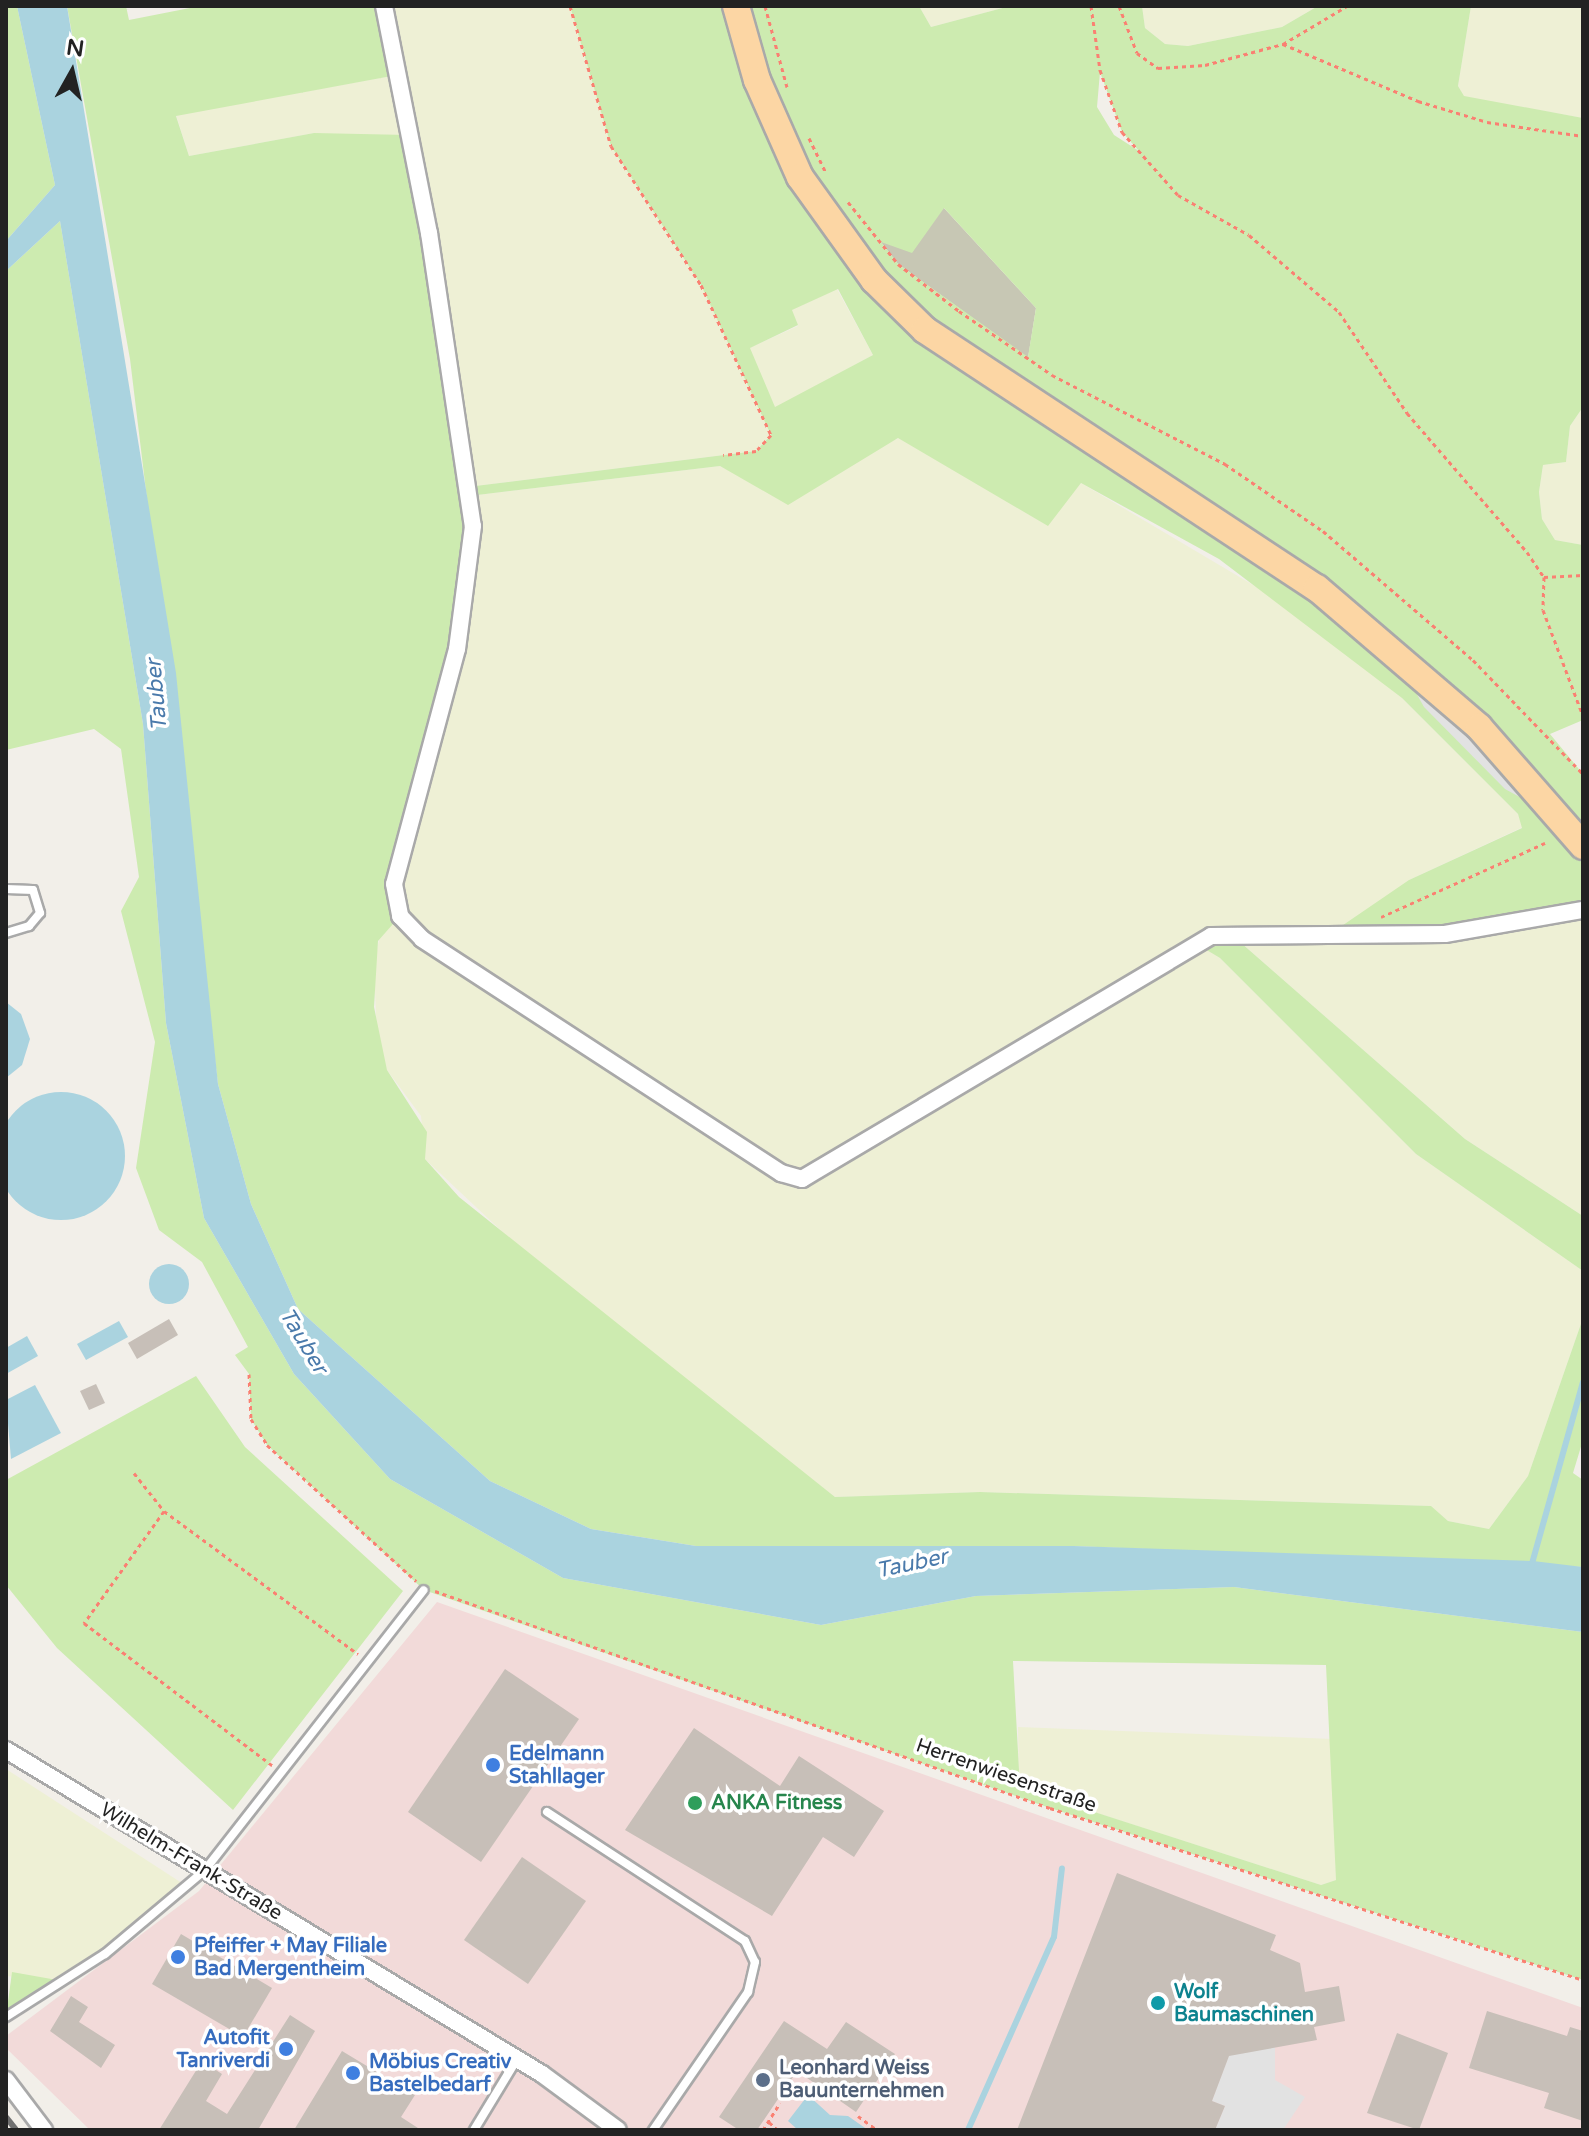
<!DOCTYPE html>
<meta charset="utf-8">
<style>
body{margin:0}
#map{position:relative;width:1589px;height:2136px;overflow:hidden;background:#f2efe9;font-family:"Varela Round",sans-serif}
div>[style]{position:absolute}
.commercial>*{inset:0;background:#f2dad9}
.construction>*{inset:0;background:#c7c7b4}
.farmland>*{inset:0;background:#eef0d5}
.grass>*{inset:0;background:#cdebb0}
.parking>*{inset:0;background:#e2e2e2}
.water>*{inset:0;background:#aad3df}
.round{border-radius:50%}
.stream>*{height:6px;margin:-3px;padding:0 3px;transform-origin:3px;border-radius:3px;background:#aad3df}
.building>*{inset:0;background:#c7bfb8}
.path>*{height:3px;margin-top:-1.5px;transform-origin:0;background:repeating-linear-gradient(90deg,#fa8072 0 4px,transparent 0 8px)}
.roads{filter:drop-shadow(2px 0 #a9a9a9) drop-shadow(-2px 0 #a9a9a9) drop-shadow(0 2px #a9a9a9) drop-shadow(0 -2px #a9a9a9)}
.service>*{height:8px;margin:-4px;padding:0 4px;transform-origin:4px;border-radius:4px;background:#fff}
.minor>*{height:16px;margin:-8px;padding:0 8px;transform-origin:8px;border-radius:8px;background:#fff}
.primary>*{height:26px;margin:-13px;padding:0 13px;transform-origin:13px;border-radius:13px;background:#fcd6a4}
.rail>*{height:6px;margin-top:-3px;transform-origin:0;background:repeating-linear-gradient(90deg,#707070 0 16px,transparent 0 32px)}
.dots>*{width:22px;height:22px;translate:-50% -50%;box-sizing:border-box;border:4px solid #fff;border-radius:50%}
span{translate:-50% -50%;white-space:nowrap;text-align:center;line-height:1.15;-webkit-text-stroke:7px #fff;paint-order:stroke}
.shop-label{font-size:20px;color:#366cbe;font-weight:700}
.left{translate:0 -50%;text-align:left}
.right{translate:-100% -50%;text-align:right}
.street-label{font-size:20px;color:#222}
.leisure-label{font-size:20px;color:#27864d;font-weight:700}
.culture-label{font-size:20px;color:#0d838f;font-weight:700}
.service-label{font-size:20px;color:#4e5e75;font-weight:700}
.water-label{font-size:22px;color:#4a7aab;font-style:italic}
.frame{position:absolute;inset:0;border:8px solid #222;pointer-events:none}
.north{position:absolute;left:32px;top:32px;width:80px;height:80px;-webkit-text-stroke:6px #fff;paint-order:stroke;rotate:8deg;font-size:22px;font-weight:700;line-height:32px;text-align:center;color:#222}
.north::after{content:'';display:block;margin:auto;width:28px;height:36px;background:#222;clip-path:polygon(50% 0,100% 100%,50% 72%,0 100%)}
</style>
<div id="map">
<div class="commercial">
<div style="clip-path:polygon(437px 1602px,1583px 2008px,1583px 2130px,90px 2130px,6px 2048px,6px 2036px,199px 1891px)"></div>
</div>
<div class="construction">
<div style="clip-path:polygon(943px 207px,1036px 308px,1028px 358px,898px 264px,880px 241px,912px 252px)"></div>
</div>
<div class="farmland">
<div style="clip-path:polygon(384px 6px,570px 6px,611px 146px,701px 285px,771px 435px,756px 451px,467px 487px,314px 133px,189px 156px,176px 115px,396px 75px)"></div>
<div style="clip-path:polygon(919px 6px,1010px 6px,931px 27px)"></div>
<div style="clip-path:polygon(1142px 6px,1318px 6px,1282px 27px,1188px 46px,1165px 44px,1145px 28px)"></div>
<div style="clip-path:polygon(1471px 6px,1583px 6px,1583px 118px,1464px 97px,1458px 86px)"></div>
<div style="clip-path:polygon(837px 289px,873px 355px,775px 408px,749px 348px,798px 326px,791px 310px)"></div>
<div style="clip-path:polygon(1583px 407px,1583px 545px,1555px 540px,1542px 519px,1539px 492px,1543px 465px,1566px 462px,1570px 426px)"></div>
<div style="clip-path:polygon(899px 438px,1047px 525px,1081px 483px,1292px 608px,1402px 698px,1518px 814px,1523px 827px,1409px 880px,1583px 917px,1583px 1216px,1465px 1139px,1232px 935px,1196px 943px,1220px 958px,1416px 1154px,1583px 1271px,1583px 1318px,1528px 1476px,1489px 1529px,1448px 1521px,1430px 1506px,980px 1492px,835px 1497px,545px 1272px,425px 1159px,421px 1116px,387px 1070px,377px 1038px,374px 966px,381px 929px,400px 916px,394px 901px,468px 496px,720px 466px,774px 493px)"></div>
<div style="clip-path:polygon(1018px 1727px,1333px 1739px,1336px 1880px,1321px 1885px,1019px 1788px)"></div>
<div style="clip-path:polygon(6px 1769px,188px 1887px,153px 1919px,57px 1980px,6px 1976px)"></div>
</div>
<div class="grass">
<div style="clip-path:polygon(6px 6px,17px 6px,55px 185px,6px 241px)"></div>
<div style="clip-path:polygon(evenodd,67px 6px,126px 6px,129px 20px,200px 6px,384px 6px,397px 75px,176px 116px,189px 156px,314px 133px,408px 135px,467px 487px,756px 451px,771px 435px,701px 285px,611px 146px,570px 6px,919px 6px,931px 27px,1010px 6px,1142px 6px,1145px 28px,1165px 44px,1188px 46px,1282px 27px,1318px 6px,1471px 6px,1458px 86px,1464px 96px,1583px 118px,1583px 407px,1570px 426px,1566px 462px,1543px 465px,1539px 492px,1542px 519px,1555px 540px,1583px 545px,1583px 720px,1550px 734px,1583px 774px,1583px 917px,1445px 934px,1330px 934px,1409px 880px,1522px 828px,1518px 814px,1402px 698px,1219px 559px,1081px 483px,1048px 526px,898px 438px,788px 505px,720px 466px,469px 496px,473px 563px,404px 848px,400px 916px,378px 941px,374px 1007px,387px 1070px,427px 1132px,425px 1159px,459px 1197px,835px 1497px,980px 1492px,1431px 1506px,1448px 1521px,1489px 1529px,1528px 1476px,1583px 1318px,1583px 1440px,1573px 1473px,1583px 1480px,1583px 1567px,1074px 1546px,696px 1546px,591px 1529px,490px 1481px,298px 1309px,251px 1204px,218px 1084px,130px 359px,67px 6px,1100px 72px,1122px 132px,1139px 151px,1114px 135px,1097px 107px,1100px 72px,67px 6px,944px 208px,1036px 308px,1028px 357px,898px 264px,881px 242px,912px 253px,944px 208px,67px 6px,838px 289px,873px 355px,775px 407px,750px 348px,798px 325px,792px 310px,838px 289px)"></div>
<div style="clip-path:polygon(evenodd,60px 221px,143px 724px,166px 1023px,204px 1218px,294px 1374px,390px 1479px,563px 1578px,821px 1625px,976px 1596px,1234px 1587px,1583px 1632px,1583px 1980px,1050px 1808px,424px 1590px,267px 1445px,251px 1419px,249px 1374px,235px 1355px,248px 1347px,202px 1262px,159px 1230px,136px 1168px,155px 1042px,121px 911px,139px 877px,121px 749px,94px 729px,6px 750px,6px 271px,60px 221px,1013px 1661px,1326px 1665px,1336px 1880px,1321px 1885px,1020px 1788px,1013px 1661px)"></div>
<div style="clip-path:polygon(1232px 935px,1465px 1139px,1583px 1216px,1583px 1271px,1416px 1154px,1220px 958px,1195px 943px)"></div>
<div style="clip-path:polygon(196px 1376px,245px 1447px,403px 1591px,233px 1810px,57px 1648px,6px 1585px,6px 1480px)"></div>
<div style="clip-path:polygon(12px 1972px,57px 1980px,6px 2017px)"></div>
</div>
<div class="parking">
<div style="clip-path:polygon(1405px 673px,1562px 820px,1505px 789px,1424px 707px)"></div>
<div style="clip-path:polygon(1275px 2047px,1275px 2080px,1305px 2097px,1283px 2130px,1215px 2130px,1225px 2106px,1212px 2101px,1229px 2055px)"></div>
</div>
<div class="water">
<div style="clip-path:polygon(17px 6px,67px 6px,176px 673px,218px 1084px,251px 1204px,298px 1309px,490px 1481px,591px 1529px,696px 1546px,1074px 1546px,1533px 1561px,1583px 1567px,1583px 1632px,1234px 1587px,976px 1596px,821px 1625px,563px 1578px,390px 1479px,294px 1374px,204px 1218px,166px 1023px,143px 724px,60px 221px,6px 271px,6px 241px,55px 185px)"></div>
<div style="clip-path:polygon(6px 1002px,21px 1014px,30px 1039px,22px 1065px,6px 1078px)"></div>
<div class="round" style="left:-3px;top:1092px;width:128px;height:128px"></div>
<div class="round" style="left:149px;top:1264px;width:40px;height:40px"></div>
<div style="clip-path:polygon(119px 1321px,128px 1337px,86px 1360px,77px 1344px)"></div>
<div style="clip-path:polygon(27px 1336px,38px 1356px,6px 1374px,6px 1348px)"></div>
<div style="clip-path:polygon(35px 1385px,61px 1433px,11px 1459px,6px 1400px)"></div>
<div style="clip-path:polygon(808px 2095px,830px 2115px,848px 2116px,868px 2130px,798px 2130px,788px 2121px)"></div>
</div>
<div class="stream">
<div style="left:1531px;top:1567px;width:192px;rotate:-74.3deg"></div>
<div style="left:968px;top:2130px;width:211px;rotate:-66deg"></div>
<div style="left:1054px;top:1937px;width:69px;rotate:-83.4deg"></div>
</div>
<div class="building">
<div style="clip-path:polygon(169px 1319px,178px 1335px,137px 1359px,128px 1343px)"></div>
<div style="clip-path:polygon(96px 1384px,105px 1403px,89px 1410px,80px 1391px)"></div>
<div style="clip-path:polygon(505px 1669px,579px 1719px,481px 1862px,408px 1812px)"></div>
<div style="clip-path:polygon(694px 1728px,780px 1786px,799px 1756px,884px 1811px,854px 1857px,823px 1837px,772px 1916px,625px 1830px)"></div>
<div style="clip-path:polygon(522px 1857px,586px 1901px,528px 1984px,464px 1940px)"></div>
<div style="clip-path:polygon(1117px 1873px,1276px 1935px,1270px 1950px,1300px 1963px,1305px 1992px,1339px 1986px,1345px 2021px,1314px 2027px,1317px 2040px,1229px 2056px,1212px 2101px,1225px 2106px,1215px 2130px,1017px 2130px)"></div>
<div style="clip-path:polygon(181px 1934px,272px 1988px,243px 2037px,152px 1984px)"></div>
<div style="clip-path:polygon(71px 1996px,88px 2007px,79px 2022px,115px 2045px,101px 2068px,50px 2031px)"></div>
<div style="clip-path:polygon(1487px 2011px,1567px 2036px,1570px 2027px,1583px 2031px,1583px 2121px,1544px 2108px,1549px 2093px,1469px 2068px)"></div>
<div style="clip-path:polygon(290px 2015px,315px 2031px,258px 2130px,159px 2130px,202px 2061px,222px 2074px,206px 2101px,227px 2114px)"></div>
<div style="clip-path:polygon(784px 2021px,827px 2049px,846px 2022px,895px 2054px,856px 2112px,797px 2071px,757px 2130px,739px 2130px,719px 2117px)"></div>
<div style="clip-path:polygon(1397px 2033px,1448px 2053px,1419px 2130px,1367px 2113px)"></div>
<div style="clip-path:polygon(342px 2051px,415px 2095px,401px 2117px,421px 2130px,294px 2130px)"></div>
</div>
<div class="path">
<div style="left:570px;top:6px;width:146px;rotate:73.7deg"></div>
<div style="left:611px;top:146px;width:166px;rotate:57.1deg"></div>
<div style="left:701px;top:285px;width:166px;rotate:65deg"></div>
<div style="left:771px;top:435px;width:22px;rotate:133deg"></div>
<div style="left:756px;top:451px;width:33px;rotate:173deg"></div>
<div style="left:765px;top:6px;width:84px;rotate:74.8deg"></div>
<div style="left:1091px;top:6px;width:65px;rotate:82deg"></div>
<div style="left:1100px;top:70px;width:66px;rotate:70.5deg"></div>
<div style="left:1122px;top:132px;width:84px;rotate:48.4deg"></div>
<div style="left:1178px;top:195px;width:81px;rotate:29.4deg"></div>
<div style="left:1249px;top:235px;width:118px;rotate:40.5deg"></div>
<div style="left:1339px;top:312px;width:122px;rotate:56deg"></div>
<div style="left:1407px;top:413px;width:184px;rotate:49.2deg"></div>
<div style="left:1527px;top:552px;width:30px;rotate:56deg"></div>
<div style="left:1544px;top:577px;width:33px;rotate:92deg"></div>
<div style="left:1543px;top:610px;width:113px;rotate:69.3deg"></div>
<div style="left:1119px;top:6px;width:50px;rotate:69deg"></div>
<div style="left:1137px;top:53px;width:26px;rotate:36deg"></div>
<div style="left:1158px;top:68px;width:47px;rotate:-3.7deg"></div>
<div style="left:1205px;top:65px;width:81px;rotate:-15.1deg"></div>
<div style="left:1283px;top:44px;width:147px;rotate:22.9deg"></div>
<div style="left:1418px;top:101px;width:72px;rotate:16.9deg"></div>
<div style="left:1487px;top:122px;width:97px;rotate:8.3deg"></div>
<div style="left:1283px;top:44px;width:74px;rotate:-30.7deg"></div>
<div style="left:809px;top:138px;width:37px;rotate:64deg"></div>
<div style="left:848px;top:202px;width:80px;rotate:51.1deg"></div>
<div style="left:898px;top:264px;width:77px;rotate:37.6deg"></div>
<div style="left:959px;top:311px;width:113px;rotate:34.5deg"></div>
<div style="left:1052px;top:375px;width:195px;rotate:27.2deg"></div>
<div style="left:1225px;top:464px;width:119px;rotate:34.4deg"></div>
<div style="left:1323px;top:531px;width:198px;rotate:40.7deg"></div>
<div style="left:1473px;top:660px;width:158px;rotate:46deg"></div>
<div style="left:1544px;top:577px;width:39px;rotate:-3deg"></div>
<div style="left:1381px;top:917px;width:180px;rotate:-24.3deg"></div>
<div style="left:249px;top:1374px;width:45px;rotate:87.5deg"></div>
<div style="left:251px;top:1419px;width:31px;rotate:58deg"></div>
<div style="left:267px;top:1445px;width:202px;rotate:42.4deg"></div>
<div style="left:134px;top:1473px;width:48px;rotate:51.7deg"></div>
<div style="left:164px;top:1511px;width:241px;rotate:36.4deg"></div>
<div style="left:164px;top:1511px;width:138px;rotate:125.5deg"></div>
<div style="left:84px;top:1623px;width:236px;rotate:37.1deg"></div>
<div style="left:435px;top:1591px;width:652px;rotate:19.44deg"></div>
<div style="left:1050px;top:1808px;width:560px;rotate:17.88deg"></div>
<div style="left:858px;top:2116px;width:24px;rotate:36deg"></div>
<div style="left:769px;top:2122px;width:12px;rotate:42deg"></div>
<div style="left:763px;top:2130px;width:32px;rotate:-58deg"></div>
</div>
<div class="roads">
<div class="service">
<div style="left:6px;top:889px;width:27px;rotate:2deg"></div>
<div style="left:33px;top:890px;width:24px;rotate:73deg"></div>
<div style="left:40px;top:913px;width:17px;rotate:130deg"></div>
<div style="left:29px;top:926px;width:24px;rotate:163deg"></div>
<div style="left:547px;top:1812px;width:236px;rotate:33.1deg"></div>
<div style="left:745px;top:1941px;width:23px;rotate:65deg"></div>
<div style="left:755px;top:1962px;width:31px;rotate:103deg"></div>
<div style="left:748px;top:1992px;width:168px;rotate:124.5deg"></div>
<div style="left:6px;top:2017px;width:117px;rotate:-32.5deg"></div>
<div style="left:105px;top:1954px;width:131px;rotate:-40deg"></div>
<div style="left:205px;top:1870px;width:355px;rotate:-52deg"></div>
<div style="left:474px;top:2130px;width:83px;rotate:-58.8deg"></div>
</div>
<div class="minor">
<div style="left:384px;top:6px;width:231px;rotate:78.8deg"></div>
<div style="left:429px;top:233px;width:296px;rotate:81.5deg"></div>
<div style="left:473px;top:526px;width:124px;rotate:97.4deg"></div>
<div style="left:457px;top:649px;width:243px;rotate:105deg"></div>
<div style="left:394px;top:884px;width:33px;rotate:79deg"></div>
<div style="left:400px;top:916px;width:32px;rotate:46deg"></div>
<div style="left:422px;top:939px;width:429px;rotate:33.1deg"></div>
<div style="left:781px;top:1173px;width:22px;rotate:16deg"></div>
<div style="left:802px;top:1179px;width:476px;rotate:-30.7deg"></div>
<div style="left:1211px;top:936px;width:234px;rotate:-0.5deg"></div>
<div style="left:1445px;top:934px;width:140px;rotate:-9.9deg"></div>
<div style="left:6px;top:1750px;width:626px;rotate:31.15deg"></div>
<div style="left:542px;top:2074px;width:94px;rotate:36.4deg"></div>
<div style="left:6px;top:2080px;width:63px;rotate:52.8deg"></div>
</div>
<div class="primary">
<div style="left:736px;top:6px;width:77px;rotate:74.2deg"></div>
<div style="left:757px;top:80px;width:106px;rotate:66.1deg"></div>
<div style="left:800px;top:177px;width:127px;rotate:54.3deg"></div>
<div style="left:874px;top:280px;width:71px;rotate:44.4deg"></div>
<div style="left:925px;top:330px;width:469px;rotate:33.4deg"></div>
<div style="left:1317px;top:588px;width:213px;rotate:40.6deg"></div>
<div style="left:1479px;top:727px;width:158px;rotate:48.8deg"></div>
</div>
</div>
<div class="rail">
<div style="left:6px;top:2117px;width:16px;rotate:52deg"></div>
</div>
<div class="dots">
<div style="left:493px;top:1765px;background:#3f7fe0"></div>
<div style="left:695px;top:1803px;background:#2e9e5b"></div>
<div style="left:178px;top:1957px;background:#3f7fe0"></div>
<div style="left:1158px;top:2003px;background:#0f9aa8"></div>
<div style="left:286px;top:2049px;background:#3f7fe0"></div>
<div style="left:353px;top:2073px;background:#3f7fe0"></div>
<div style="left:763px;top:2080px;background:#5c6f8a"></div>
</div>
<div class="shop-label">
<span class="left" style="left:509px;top:1766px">Edelmann<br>Stahllager</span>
<span class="left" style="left:194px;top:1958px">Pfeiffer + May Filiale<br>Bad Mergentheim</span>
<span class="right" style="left:270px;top:2050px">Autofit<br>Tanriverdi</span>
<span class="left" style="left:369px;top:2074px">Möbius Creativ<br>Bastelbedarf</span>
</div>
<div class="street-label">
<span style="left:1006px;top:1776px;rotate:19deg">Herrenwiesenstraße</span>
<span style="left:191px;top:1862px;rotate:31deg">Wilhelm-Frank-Straße</span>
</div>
<div class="leisure-label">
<span class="left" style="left:711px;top:1803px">ANKA Fitness</span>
</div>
<div class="culture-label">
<span class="left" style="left:1174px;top:2004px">Wolf<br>Baumaschinen</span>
</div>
<div class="service-label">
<span class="left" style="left:779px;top:2080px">Leonhard Weiss<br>Bauunternehmen</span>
</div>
<div class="water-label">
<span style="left:157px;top:695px;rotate:-95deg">Tauber</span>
<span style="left:303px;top:1341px;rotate:59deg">Tauber</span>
<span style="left:912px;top:1564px;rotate:-12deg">Tauber</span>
</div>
<div class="frame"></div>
<div class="north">N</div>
</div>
